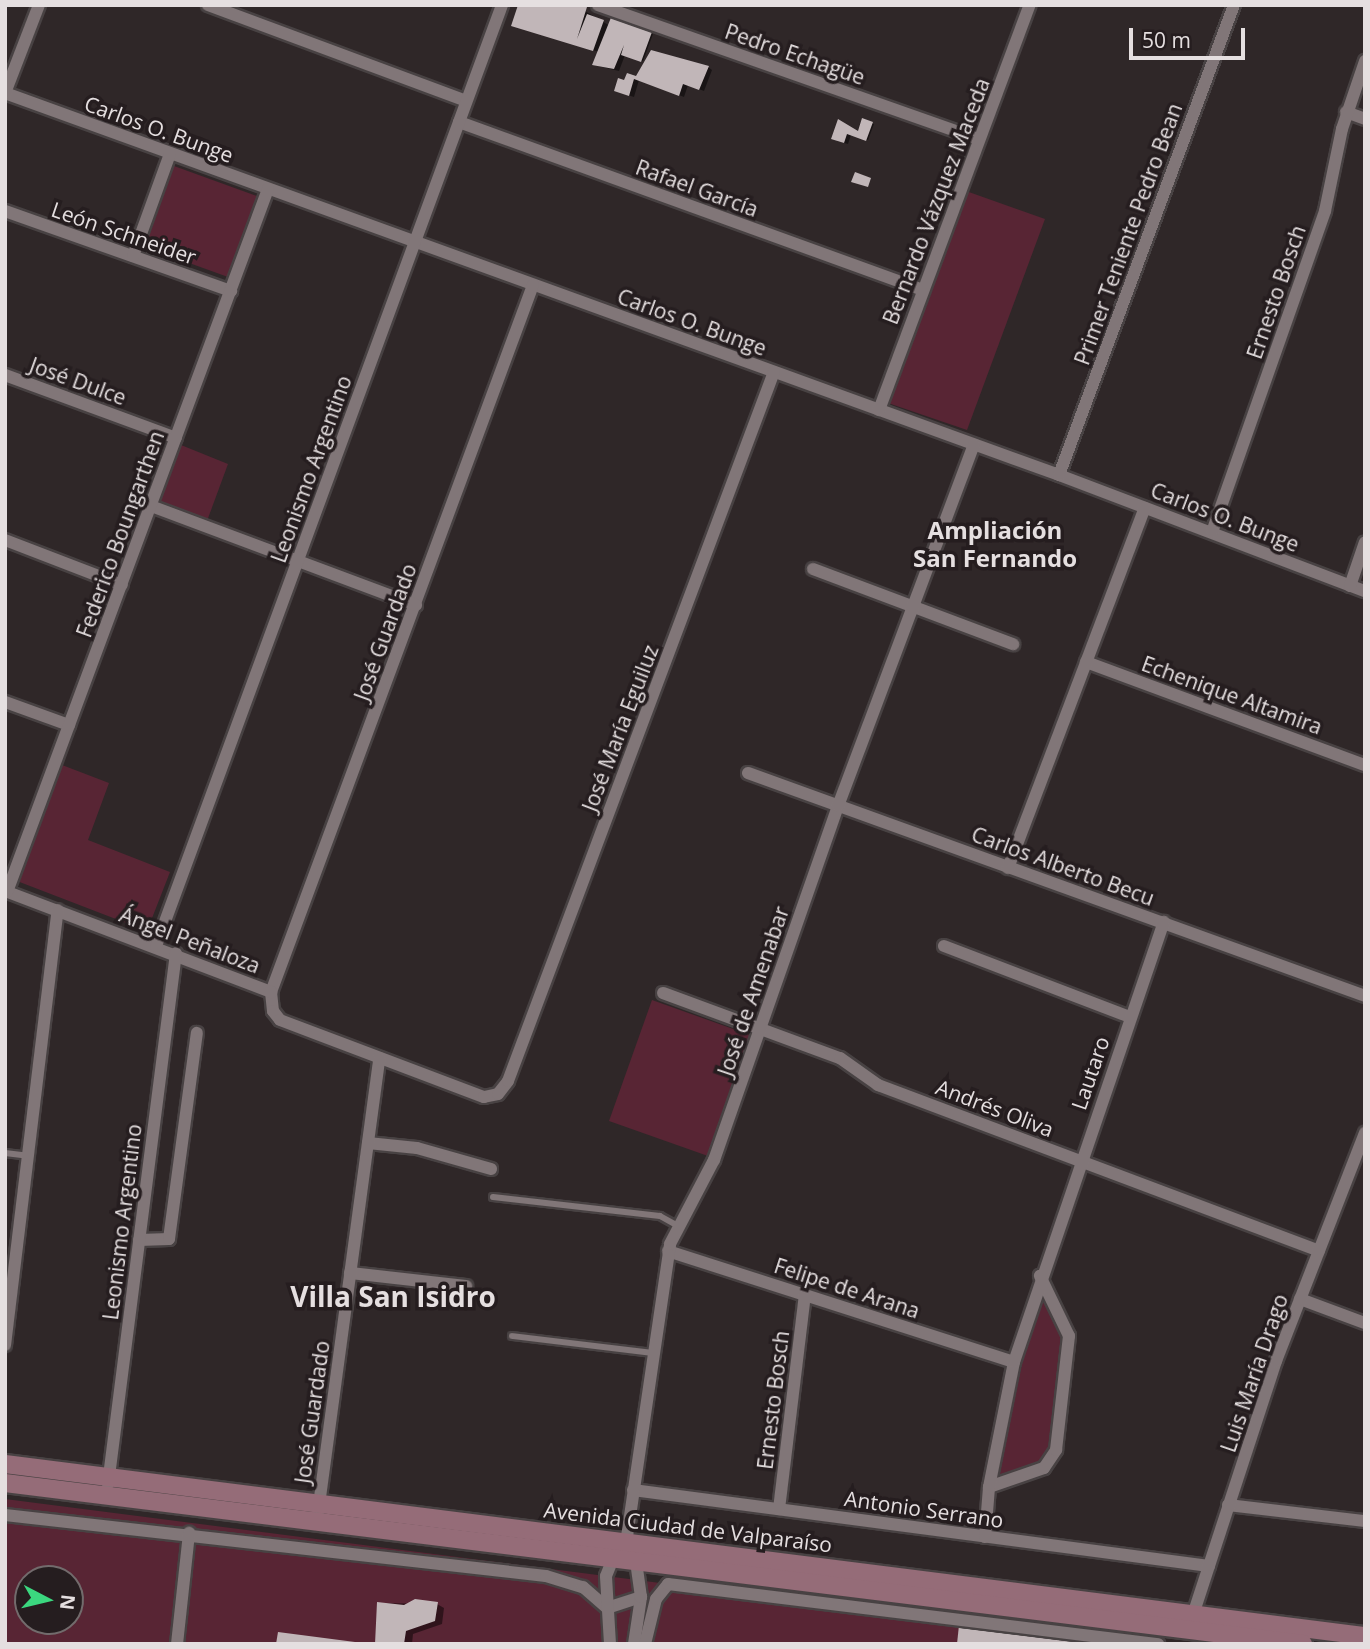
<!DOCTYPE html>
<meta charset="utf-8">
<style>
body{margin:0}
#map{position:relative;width:1370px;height:1649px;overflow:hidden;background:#2f2728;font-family:"Open Sans",sans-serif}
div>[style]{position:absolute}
.green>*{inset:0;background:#582534}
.shadow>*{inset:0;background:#0007}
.building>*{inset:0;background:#c1b6b8}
.roads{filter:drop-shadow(2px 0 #484243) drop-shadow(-2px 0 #484243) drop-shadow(0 2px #484243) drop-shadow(0 -2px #484243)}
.lane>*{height:6px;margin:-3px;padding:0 3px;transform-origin:3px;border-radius:3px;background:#817678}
.street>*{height:12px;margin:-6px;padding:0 6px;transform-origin:6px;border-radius:6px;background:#817678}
.secondary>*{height:18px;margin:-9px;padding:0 9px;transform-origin:9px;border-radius:9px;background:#956c78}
span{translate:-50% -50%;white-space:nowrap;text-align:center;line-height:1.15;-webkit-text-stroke:7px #251d1f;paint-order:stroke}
.street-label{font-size:21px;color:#e5dfe0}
.quarter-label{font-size:24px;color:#e5dfe0;font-weight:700}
.district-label{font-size:28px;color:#e5dfe0;font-weight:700}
.frame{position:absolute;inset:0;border:7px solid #e5dfe0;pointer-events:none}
.north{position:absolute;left:14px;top:1565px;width:70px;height:70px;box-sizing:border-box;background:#251d1f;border:2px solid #726b6c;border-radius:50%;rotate:97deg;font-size:19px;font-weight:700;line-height:28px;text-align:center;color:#e5dfe0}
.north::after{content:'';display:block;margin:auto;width:24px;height:32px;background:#3bd77f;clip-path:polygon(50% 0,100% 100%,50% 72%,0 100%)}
.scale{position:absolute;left:1129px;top:28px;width:116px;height:32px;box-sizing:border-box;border:4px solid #e5dfe0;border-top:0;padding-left:9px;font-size:21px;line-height:24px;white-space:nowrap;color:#e5dfe0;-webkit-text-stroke:5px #251d1f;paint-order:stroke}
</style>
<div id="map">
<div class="green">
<div style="clip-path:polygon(174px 166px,257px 196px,228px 277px,145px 247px)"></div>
<div style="clip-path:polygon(966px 191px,1045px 219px,967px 430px,888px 403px)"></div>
<div style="clip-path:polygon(181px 445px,228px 464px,207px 521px,159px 502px)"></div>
<div style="clip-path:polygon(62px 765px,109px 783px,88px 840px,170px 872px,147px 931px,17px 881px)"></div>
<div style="clip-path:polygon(652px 1000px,750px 1035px,708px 1156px,609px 1121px)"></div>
<div style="clip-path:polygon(1038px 1289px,1066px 1347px,1046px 1459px,998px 1476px)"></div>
<div style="clip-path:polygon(evenodd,5px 1499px,668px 1584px,1153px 1644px,5px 1644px,5px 1499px,28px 1579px,70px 1579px,70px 1621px,28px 1621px,28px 1579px)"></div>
</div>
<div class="shadow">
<div style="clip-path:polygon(520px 5px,575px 5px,610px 26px,632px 26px,653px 34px,643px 61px,625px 55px,619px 71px,598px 66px,594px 64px,599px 52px,518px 27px)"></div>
<div style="clip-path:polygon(708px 67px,712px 70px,704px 91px,688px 85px,684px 97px,639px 80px,634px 97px,621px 93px,625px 82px,637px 78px)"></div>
<div style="clip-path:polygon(839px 121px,864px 137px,864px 121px,874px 124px,868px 140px,851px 135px,848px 144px,837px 141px)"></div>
<div style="clip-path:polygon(379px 1603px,437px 1604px,444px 1608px,442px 1624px,413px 1634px,412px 1644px,378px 1644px)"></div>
</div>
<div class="building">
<div style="clip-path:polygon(518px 5px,587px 7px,577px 39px,587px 14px,604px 20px,593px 51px,511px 26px)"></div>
<div style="clip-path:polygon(612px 15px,652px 32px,641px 62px,621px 55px,624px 45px,614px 69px,592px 65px)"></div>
<div style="clip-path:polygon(651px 50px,709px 66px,699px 90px,683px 84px,679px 96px,634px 79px,629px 96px,614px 91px,618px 78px,624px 80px,627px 73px,636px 76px)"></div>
<div style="clip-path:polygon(862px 118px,873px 122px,866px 141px,847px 134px,844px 143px,831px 139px,838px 119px,858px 131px)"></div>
<div style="clip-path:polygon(855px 172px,871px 178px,868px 187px,851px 182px)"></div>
<div style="clip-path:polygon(415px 1599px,438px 1602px,435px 1621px,406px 1631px,404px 1644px,375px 1644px,377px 1602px,404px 1605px)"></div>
<div style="clip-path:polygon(959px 1625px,1091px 1642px,1091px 1644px,957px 1644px)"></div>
<div style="clip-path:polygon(278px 1632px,355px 1642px,355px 1644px,276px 1644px)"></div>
</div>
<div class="roads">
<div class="lane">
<div style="left:5px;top:1153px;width:23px;rotate:7deg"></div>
<div style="left:493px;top:1197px;width:168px;rotate:6.5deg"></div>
<div style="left:660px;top:1216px;width:21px;rotate:29deg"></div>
<div style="left:512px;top:1336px;width:141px;rotate:6.9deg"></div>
</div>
<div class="street">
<div style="left:208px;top:5px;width:275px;rotate:20.4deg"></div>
<div style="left:598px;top:5px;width:403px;rotate:19.4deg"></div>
<div style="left:5px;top:93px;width:1121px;rotate:19.92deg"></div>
<div style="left:1059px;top:475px;width:327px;rotate:20.8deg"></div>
<div style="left:5px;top:93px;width:94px;rotate:-68.9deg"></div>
<div style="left:1346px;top:112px;width:20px;rotate:20deg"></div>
<div style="left:459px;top:122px;width:493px;rotate:19.9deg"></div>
<div style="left:5px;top:211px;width:240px;rotate:19.5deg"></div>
<div style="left:133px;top:256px;width:109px;rotate:-70.1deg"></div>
<div style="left:533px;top:285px;width:754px;rotate:110.33deg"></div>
<div style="left:271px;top:992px;width:19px;rotate:84deg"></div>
<div style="left:273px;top:1011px;width:11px;rotate:52deg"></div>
<div style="left:280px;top:1020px;width:218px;rotate:20.7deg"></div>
<div style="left:484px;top:1097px;width:14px;rotate:-12deg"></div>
<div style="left:498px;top:1094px;width:16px;rotate:-52deg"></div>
<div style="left:508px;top:1081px;width:757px;rotate:-69.44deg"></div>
<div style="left:5px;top:375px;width:182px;rotate:20.2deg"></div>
<div style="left:879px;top:410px;width:432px;rotate:-69.6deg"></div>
<div style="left:1059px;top:475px;width:502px;rotate:-69.58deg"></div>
<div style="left:151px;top:506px;width:283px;rotate:20.5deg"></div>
<div style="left:1212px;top:532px;width:340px;rotate:-70.6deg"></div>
<div style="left:1325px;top:211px;width:84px;rotate:-78.3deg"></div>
<div style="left:1342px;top:129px;width:72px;rotate:-71.3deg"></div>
<div style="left:5px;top:540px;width:125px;rotate:21deg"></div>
<div style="left:813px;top:569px;width:214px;rotate:20.6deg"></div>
<div style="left:1350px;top:586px;width:46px;rotate:-71.2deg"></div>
<div style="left:1086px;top:662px;width:297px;rotate:20.3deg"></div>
<div style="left:5px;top:702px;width:68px;rotate:19.8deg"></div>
<div style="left:748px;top:773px;width:656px;rotate:19.87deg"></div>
<div style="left:1008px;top:868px;width:385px;rotate:-69.2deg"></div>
<div style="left:5px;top:891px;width:285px;rotate:20.8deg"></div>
<div style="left:7px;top:892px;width:750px;rotate:-69.63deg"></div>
<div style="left:156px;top:946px;width:1003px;rotate:-69.81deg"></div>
<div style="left:944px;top:946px;width:199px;rotate:20.9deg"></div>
<div style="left:663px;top:993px;width:189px;rotate:20.2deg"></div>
<div style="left:840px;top:1058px;width:47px;rotate:35.4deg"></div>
<div style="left:878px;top:1085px;width:471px;rotate:20.6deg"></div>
<div style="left:368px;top:1143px;width:49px;rotate:5.8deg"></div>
<div style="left:417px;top:1148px;width:77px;rotate:15.8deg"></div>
<div style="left:139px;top:1240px;width:30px;rotate:-2deg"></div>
<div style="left:169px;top:1239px;width:208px;rotate:-82.3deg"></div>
<div style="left:668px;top:1251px;width:363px;rotate:17.8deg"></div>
<div style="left:350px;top:1273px;width:117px;rotate:6.4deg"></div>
<div style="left:1300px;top:1299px;width:69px;rotate:20.3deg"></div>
<div style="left:5px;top:1345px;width:438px;rotate:-83.1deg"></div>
<div style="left:108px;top:1484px;width:535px;rotate:-82.7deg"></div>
<div style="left:989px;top:1487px;width:58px;rotate:-19.1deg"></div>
<div style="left:1044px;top:1468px;width:22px;rotate:-56deg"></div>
<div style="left:1056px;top:1450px;width:115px;rotate:-83.5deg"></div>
<div style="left:1069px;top:1336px;width:67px;rotate:-115.8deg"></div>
<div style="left:633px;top:1490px;width:581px;rotate:7.52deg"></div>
<div style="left:1228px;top:1505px;width:138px;rotate:6.7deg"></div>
<div style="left:779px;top:1509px;width:216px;rotate:-83.1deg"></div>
<div style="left:318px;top:1512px;width:458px;rotate:-82.3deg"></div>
<div style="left:5px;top:1515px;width:544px;rotate:6.43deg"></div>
<div style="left:546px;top:1576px;width:39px;rotate:17deg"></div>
<div style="left:583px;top:1587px;width:32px;rotate:41deg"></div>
<div style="left:985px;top:1537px;width:50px;rotate:-85.4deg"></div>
<div style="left:989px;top:1487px;width:127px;rotate:-78.7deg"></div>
<div style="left:1014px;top:1362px;width:465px;rotate:-71.2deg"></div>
<div style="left:625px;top:1550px;width:309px;rotate:-81.6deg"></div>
<div style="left:670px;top:1244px;width:95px;rotate:-62.4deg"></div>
<div style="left:714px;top:1160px;width:375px;rotate:-70.7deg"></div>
<div style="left:838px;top:806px;width:386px;rotate:-69.4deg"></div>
<div style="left:607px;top:1608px;width:36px;rotate:-18deg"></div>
<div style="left:1191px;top:1621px;width:274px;rotate:-71.9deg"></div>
<div style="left:1276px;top:1361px;width:245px;rotate:-68.7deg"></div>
<div style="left:177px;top:1644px;width:112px;rotate:-83.8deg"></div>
<div style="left:610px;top:1644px;width:68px;rotate:-93.4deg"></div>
<div style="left:606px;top:1576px;width:18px;rotate:-68deg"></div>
<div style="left:634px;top:1644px;width:48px;rotate:-81.5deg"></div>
<div style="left:641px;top:1597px;width:35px;rotate:-98deg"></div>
<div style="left:645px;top:1644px;width:46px;rotate:-76.3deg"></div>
<div style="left:656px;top:1599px;width:19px;rotate:-51deg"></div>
<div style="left:668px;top:1584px;width:494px;rotate:7deg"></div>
</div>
<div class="secondary">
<div style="left:5px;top:1464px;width:1371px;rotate:7.21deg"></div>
<div style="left:5px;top:1483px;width:1308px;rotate:7.07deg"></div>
</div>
</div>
<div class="street-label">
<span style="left:795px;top:54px;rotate:19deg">Pedro Echagüe</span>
<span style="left:159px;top:129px;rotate:20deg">Carlos O. Bunge</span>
<span style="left:697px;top:188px;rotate:20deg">Rafael García</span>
<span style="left:936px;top:201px;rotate:-69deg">Bernardo Vázquez Maceda</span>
<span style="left:124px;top:233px;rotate:19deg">León Schneider</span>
<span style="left:1128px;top:234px;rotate:-70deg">Primer Teniente Pedro Bean</span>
<span style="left:1276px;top:292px;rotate:-71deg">Ernesto Bosch</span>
<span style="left:692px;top:322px;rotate:20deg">Carlos O. Bunge</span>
<span style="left:78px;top:381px;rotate:20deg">José Dulce</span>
<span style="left:311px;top:469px;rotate:-70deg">Leonismo Argentino</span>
<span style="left:1225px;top:517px;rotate:21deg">Carlos O. Bunge</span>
<span style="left:120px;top:534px;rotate:-70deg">Federico Boungarthen</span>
<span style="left:385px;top:632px;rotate:-70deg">José Guardado</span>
<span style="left:1232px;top:695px;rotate:20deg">Echenique Altamira</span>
<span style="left:620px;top:728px;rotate:-69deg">José María Eguiluz</span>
<span style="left:1063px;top:866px;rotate:20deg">Carlos Alberto Becu</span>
<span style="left:190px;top:940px;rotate:21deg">Ángel Peñaloza</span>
<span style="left:753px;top:991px;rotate:-71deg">José de Amenabar</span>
<span style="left:1090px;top:1073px;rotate:-71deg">Lautaro</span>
<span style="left:995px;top:1108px;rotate:21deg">Andrés Oliva</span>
<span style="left:122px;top:1222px;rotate:-83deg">Leonismo Argentino</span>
<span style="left:847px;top:1288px;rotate:18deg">Felipe de Arana</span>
<span style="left:1254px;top:1373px;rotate:-71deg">Luis María Drago</span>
<span style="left:773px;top:1400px;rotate:-83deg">Ernesto Bosch</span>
<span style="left:312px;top:1412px;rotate:-82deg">José Guardado</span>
<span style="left:924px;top:1509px;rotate:8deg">Antonio Serrano</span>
<span style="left:688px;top:1527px;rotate:7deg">Avenida Ciudad de Valparaíso</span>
</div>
<div class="quarter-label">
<span style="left:995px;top:544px">Ampliación<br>San Fernando</span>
</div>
<div class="district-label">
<span style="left:393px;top:1296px">Villa San Isidro</span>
</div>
<div class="frame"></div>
<div class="north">N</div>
<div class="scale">50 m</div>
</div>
